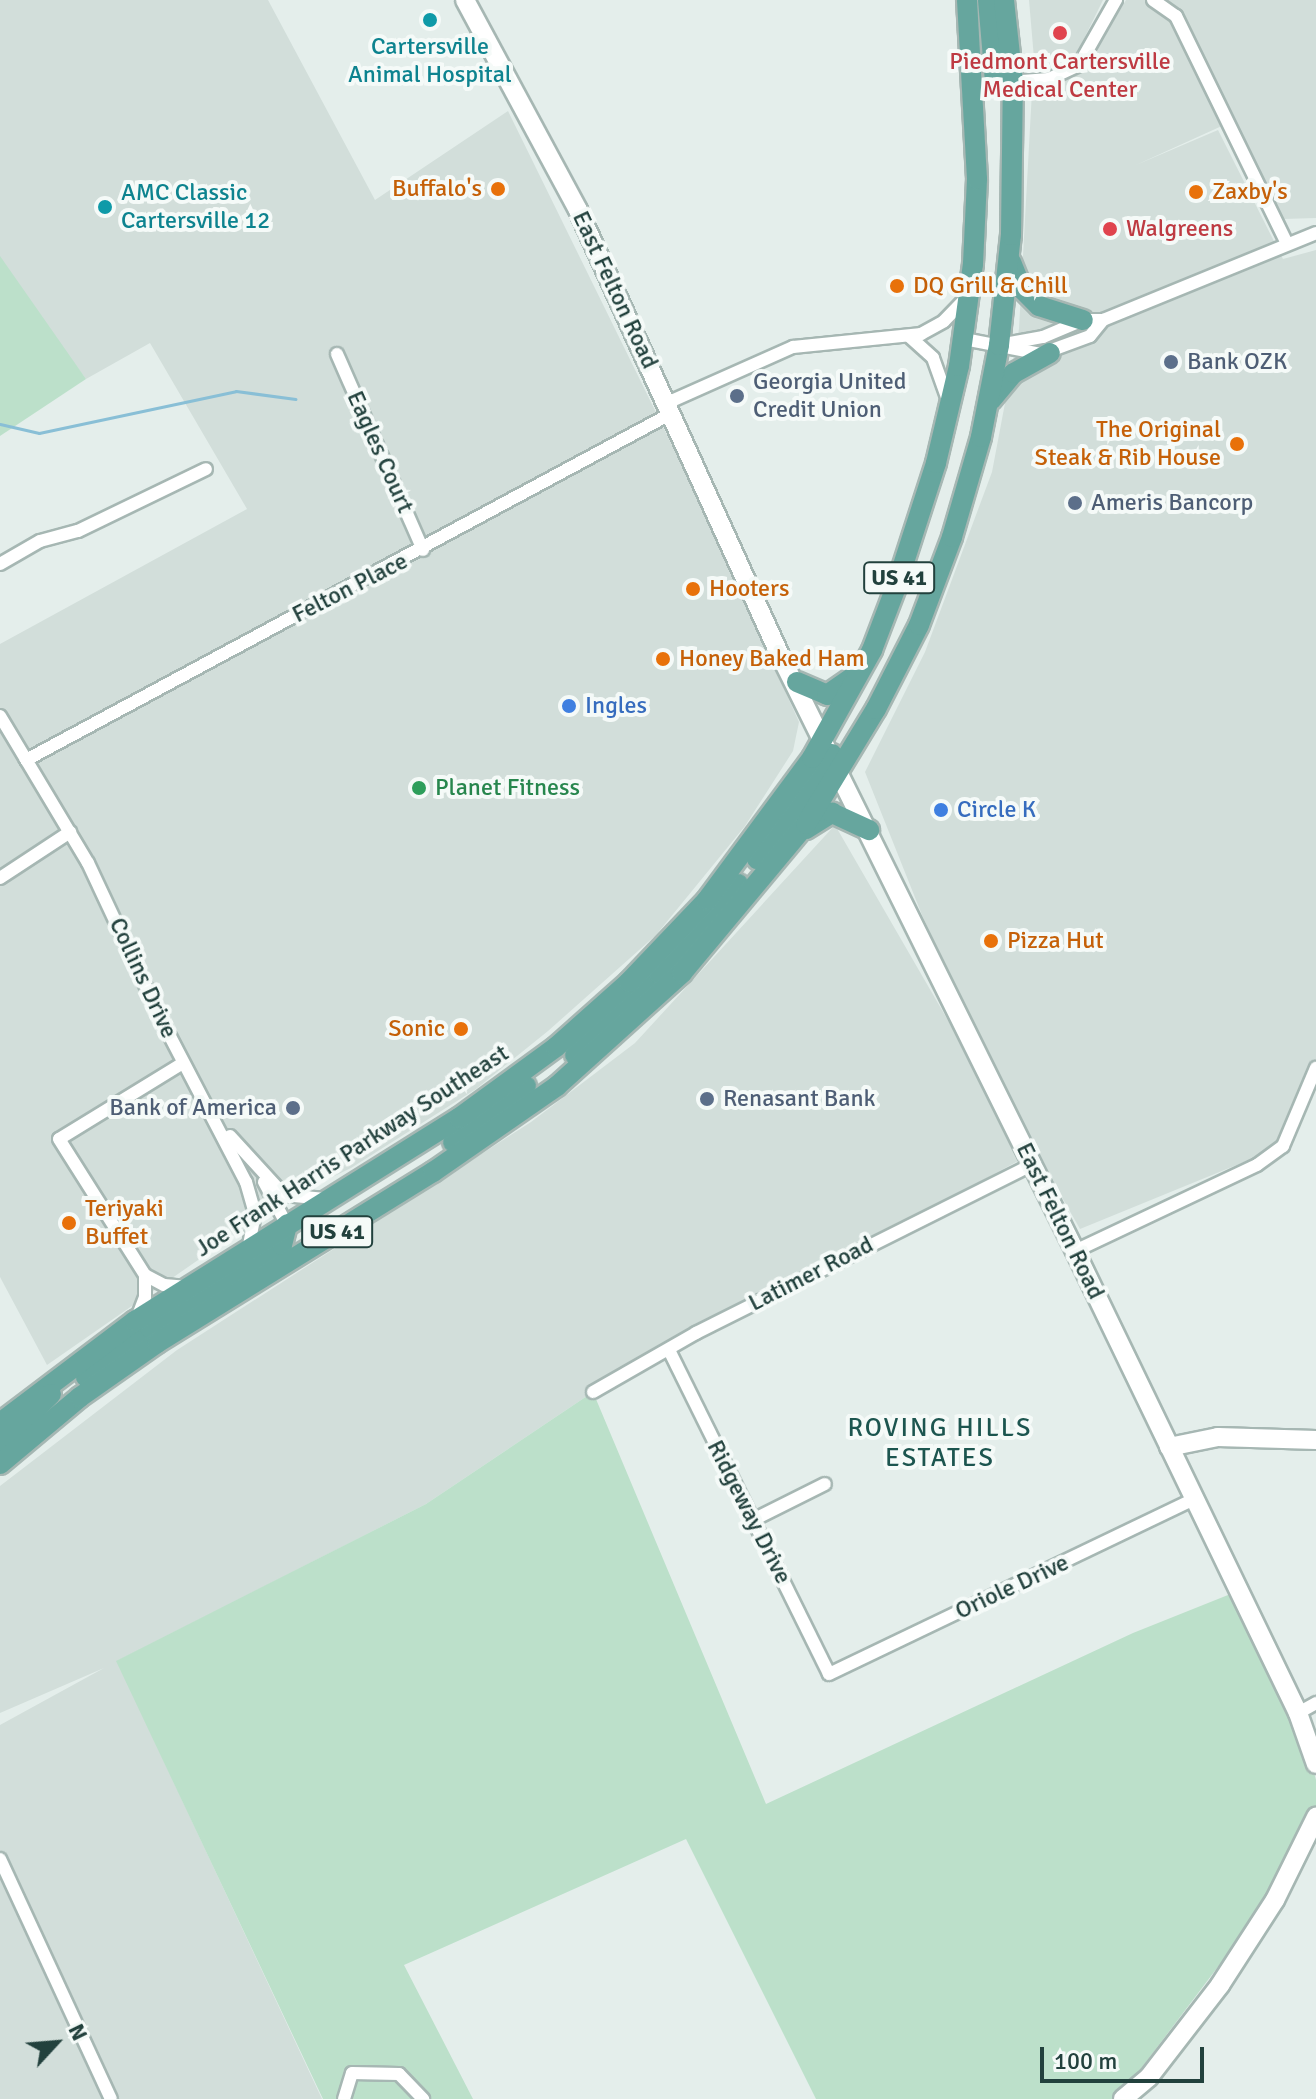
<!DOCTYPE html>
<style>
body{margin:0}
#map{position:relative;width:1316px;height:2099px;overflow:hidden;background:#e4eeeb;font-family:Signika,sans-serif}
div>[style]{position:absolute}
.built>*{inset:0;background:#d2deda}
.green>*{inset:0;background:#bce0ca}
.stream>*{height:3px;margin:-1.5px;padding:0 1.5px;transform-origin:1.5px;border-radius:1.5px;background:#89bfd6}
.roads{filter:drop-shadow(2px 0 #a6b7b3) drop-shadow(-2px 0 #a6b7b3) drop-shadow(0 2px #a6b7b3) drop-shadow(0 -2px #a6b7b3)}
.street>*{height:12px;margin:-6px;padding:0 6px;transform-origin:6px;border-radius:6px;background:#fff}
.secondary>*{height:18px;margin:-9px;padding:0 9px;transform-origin:9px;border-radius:9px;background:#fff}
.primary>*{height:20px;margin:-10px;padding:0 10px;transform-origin:10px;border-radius:10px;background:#66a69e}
.dots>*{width:22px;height:22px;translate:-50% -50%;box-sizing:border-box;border:4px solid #f5faf8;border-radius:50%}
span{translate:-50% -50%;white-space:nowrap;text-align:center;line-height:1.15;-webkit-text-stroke:8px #f5faf8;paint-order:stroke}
.shield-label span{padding:2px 6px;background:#f5faf8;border:2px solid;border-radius:6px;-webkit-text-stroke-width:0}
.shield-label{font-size:22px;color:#22413d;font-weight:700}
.culture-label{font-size:24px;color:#0d838f}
.left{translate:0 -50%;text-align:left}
.health-label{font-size:24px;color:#be3a42}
.food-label{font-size:24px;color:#c56008}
.right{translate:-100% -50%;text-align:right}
.street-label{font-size:24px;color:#22413d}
.service-label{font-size:24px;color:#4e5e75}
.shop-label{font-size:24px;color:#366cbe}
.leisure-label{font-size:24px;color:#27864d}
.neighbourhood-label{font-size:26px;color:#1c554f;letter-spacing:2px}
.north{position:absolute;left:16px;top:2003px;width:80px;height:80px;-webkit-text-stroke:6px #f5faf8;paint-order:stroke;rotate:64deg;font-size:22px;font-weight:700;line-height:32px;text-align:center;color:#22413d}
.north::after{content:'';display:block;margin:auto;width:28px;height:36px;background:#22413d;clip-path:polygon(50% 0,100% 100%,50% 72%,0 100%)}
.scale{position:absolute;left:1040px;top:2047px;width:164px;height:36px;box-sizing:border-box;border:4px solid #22413d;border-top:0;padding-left:10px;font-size:24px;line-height:28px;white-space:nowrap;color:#22413d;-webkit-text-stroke:6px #f5faf8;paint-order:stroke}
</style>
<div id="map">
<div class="built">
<div style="clip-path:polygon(0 0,268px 0,375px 200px,508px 111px,699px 500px,799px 722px,793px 751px,745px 826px,656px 935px,548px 1031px,476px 1089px,351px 1168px,283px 1201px,47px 1365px,0 1277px,0 644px,247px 509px,150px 343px,86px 379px,0 265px)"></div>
<div style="clip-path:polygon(1029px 0,1103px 0,1077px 53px,1055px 67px,1035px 70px)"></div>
<div style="clip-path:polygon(1126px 0,1316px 0,1316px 218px,1283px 219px,1235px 120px,1136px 165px,1218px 130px,1283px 259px,1316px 250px,1316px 1068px,1283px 1146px,1080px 1229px,1010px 1106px,922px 915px,865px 772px,925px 652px,992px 472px,1019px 329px,1032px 91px,1085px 68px)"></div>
<div style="clip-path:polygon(835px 825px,998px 1107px,1018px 1161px,593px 1392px,426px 1504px,117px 1661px,322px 2099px,0 2099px,0 1725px,104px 1668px,0 1713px,0 1486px,177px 1350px,531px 1122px,635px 1043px)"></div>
</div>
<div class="green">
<div style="clip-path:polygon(0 256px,86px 379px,0 436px)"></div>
<div style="clip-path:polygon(593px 1392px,766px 1804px,1133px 1633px,1238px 1591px,1298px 1713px,1316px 1780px,1316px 1810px,1288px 1874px,1118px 2099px,816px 2099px,686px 1839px,404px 1965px,473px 2099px,323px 2099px,116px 1661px,426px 1504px)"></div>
</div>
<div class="stream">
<div style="left:0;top:424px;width:40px;rotate:13deg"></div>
<div style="left:39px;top:433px;width:201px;rotate:-12deg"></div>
<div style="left:236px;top:391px;width:60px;rotate:7.7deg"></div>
</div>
<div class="roads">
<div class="street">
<div style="left:1153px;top:0;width:28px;rotate:35deg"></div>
<div style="left:1176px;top:16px;width:251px;rotate:64deg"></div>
<div style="left:1009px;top:82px;width:40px;rotate:-4.3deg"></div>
<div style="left:1049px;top:79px;width:33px;rotate:-25deg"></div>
<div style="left:1079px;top:65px;width:75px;rotate:-60.4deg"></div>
<div style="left:910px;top:337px;width:31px;rotate:42deg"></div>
<div style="left:933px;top:358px;width:45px;rotate:70.3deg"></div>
<div style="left:964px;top:339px;width:78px;rotate:11deg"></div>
<div style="left:1041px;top:354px;width:52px;rotate:-20.2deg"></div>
<div style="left:1090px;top:336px;width:21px;rotate:-51deg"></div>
<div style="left:999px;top:345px;width:45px;rotate:-10.3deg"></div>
<div style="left:1043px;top:337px;width:43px;rotate:-23deg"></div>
<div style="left:1083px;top:320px;width:20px"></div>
<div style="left:1103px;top:320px;width:230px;rotate:-22.2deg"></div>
<div style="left:337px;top:354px;width:214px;rotate:66.3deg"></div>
<div style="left:667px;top:403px;width:138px;rotate:-24deg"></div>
<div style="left:793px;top:347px;width:129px;rotate:-5.8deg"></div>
<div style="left:921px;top:334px;width:26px;rotate:-29deg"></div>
<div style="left:944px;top:321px;width:32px;rotate:-46deg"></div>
<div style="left:0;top:564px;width:46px;rotate:-29.9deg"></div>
<div style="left:40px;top:541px;width:39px;rotate:-15deg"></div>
<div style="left:78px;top:531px;width:142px;rotate:-25.8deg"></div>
<div style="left:0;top:716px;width:171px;rotate:59.1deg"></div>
<div style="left:88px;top:863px;width:172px;rotate:64.9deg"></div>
<div style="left:161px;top:1019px;width:184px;rotate:62.5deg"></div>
<div style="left:246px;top:1182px;width:33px;rotate:74deg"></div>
<div style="left:255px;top:1214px;width:37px;rotate:101deg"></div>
<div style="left:26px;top:760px;width:733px;rotate:-28.24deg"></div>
<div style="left:0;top:878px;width:84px;rotate:-33.3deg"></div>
<div style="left:183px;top:1063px;width:145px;rotate:148.5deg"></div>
<div style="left:59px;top:1139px;width:161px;rotate:57.7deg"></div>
<div style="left:145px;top:1275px;width:21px;rotate:28deg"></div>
<div style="left:164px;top:1285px;width:24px;rotate:5deg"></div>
<div style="left:230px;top:1136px;width:80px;rotate:47.5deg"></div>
<div style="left:284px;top:1195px;width:41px;rotate:5.6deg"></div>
<div style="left:264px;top:1182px;width:49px;rotate:61.9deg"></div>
<div style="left:1075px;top:1251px;width:201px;rotate:-25.3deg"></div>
<div style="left:1257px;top:1165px;width:32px;rotate:-36deg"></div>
<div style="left:1283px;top:1146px;width:85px;rotate:-67.1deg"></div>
<div style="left:137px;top:1318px;width:22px;rotate:-69deg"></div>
<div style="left:145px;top:1297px;width:22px;rotate:-90deg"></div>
<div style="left:669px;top:1350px;width:361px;rotate:63.7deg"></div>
<div style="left:829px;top:1674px;width:405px;rotate:-25.6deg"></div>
<div style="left:593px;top:1392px;width:119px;rotate:-29.8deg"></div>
<div style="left:696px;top:1333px;width:376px;rotate:-26.6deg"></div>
<div style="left:755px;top:1519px;width:78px;rotate:-26.6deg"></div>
<div style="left:1298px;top:1713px;width:21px;rotate:-29deg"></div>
<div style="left:0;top:1859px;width:264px;rotate:65.2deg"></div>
<div style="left:344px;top:2099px;width:27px;rotate:-73deg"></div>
<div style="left:352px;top:2073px;width:47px;rotate:1.2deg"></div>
<div style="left:399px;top:2074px;width:35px;rotate:46deg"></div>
</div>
<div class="secondary">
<div style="left:465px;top:0;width:238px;rotate:61.7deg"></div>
<div style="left:578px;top:210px;width:495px;rotate:65.6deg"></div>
<div style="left:783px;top:661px;width:658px;rotate:63.67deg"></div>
<div style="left:1075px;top:1251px;width:513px;rotate:64.23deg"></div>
<div style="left:1298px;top:1713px;width:54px;rotate:70.6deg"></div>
<div style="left:1169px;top:1447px;width:50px;rotate:-11.5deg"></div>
<div style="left:1218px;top:1437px;width:98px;rotate:1.8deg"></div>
<div style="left:1123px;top:2099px;width:34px;rotate:-40deg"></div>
<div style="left:1149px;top:2077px;width:116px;rotate:-52.3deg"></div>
<div style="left:1220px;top:1985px;width:101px;rotate:-57.1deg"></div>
<div style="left:1275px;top:1900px;width:93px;rotate:-63.7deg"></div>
</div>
<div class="primary">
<div style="left:988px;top:0;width:82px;rotate:85.1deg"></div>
<div style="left:1011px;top:262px;width:29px;rotate:68deg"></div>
<div style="left:1022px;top:289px;width:24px;rotate:45deg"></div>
<div style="left:1039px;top:306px;width:46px;rotate:17.7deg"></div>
<div style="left:991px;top:400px;width:35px;rotate:-50deg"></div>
<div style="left:1014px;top:373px;width:41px;rotate:-29.1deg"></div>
<div style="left:797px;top:682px;width:33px;rotate:23deg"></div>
<div style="left:827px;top:695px;width:33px;rotate:-35deg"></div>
<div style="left:806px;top:829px;width:31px;rotate:-32deg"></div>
<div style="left:832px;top:813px;width:41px;rotate:24.7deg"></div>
<div style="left:757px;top:859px;width:129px;rotate:-54.5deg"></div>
<div style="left:575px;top:1055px;width:117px;rotate:-44deg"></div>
<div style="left:659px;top:974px;width:120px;rotate:-48.7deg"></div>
<div style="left:453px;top:1142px;width:92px;rotate:-37.5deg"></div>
<div style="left:86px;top:1377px;width:81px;rotate:-37.4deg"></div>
<div style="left:150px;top:1328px;width:156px;rotate:-32.2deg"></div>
<div style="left:282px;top:1245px;width:21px;rotate:-76deg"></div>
<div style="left:0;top:1423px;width:169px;rotate:-37.1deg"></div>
<div style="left:135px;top:1321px;width:382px;rotate:-32.1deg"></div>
<div style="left:459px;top:1118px;width:120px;rotate:-36.2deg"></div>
<div style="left:556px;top:1047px;width:98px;rotate:-41.7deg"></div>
<div style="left:629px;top:982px;width:113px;rotate:-46.4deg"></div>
<div style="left:707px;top:900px;width:177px;rotate:-53.5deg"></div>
<div style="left:812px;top:758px;width:124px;rotate:-60.9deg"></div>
<div style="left:872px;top:650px;width:67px;rotate:-69.1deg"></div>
<div style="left:896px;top:587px;width:130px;rotate:-72.1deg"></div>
<div style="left:936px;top:463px;width:100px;rotate:-76.7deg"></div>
<div style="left:959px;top:366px;width:103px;rotate:-82.2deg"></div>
<div style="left:973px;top:264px;width:85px;rotate:-87.3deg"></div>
<div style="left:977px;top:179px;width:179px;rotate:-93.2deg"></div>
<div style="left:0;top:1445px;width:72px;rotate:-45deg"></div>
<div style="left:0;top:1464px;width:104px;rotate:-39.9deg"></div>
<div style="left:80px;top:1397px;width:94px;rotate:-35deg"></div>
<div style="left:157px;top:1343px;width:325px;rotate:-31.8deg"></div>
<div style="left:433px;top:1172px;width:151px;rotate:-34.7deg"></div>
<div style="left:557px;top:1086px;width:169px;rotate:-42.1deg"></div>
<div style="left:682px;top:973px;width:194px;rotate:-50.2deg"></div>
<div style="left:806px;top:824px;width:135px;rotate:-58.7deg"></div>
<div style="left:876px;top:709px;width:94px;rotate:-62.9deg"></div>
<div style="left:919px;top:625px;width:94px;rotate:-69.4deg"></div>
<div style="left:952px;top:537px;width:104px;rotate:-73.8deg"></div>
<div style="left:981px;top:437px;width:94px;rotate:-78.9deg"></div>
<div style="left:999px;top:345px;width:111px;rotate:-83.8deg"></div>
<div style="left:1011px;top:235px;width:153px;rotate:-89.3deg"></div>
<div style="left:1013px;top:82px;width:82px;rotate:-96.3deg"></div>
</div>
</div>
<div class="dots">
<div style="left:430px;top:20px;background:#0f9aa8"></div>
<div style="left:1060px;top:33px;background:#e0444e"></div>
<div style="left:498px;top:189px;background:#e8710a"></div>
<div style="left:1196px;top:192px;background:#e8710a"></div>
<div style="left:105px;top:207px;background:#0f9aa8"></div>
<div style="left:1110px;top:229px;background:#e0444e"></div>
<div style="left:897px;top:286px;background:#e8710a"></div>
<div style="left:1171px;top:362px;background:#5c6f8a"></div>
<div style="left:737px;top:396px;background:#5c6f8a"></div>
<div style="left:1237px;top:444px;background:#e8710a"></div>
<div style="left:1075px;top:503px;background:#5c6f8a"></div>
<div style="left:693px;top:589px;background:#e8710a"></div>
<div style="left:663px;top:659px;background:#e8710a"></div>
<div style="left:569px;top:706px;background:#3f7fe0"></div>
<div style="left:419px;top:788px;background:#2e9e5b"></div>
<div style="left:941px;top:810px;background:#3f7fe0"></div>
<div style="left:991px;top:941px;background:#e8710a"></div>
<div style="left:461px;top:1029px;background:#e8710a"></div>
<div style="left:707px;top:1099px;background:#5c6f8a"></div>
<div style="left:293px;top:1108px;background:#5c6f8a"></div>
<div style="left:69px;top:1223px;background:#e8710a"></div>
</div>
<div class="shield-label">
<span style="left:899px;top:578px">US 41</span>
<span style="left:337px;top:1232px">US 41</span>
</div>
<div class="culture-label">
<span style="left:430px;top:61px">Cartersville<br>Animal Hospital</span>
<span class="left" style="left:121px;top:207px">AMC Classic<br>Cartersville 12</span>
</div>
<div class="health-label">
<span style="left:1060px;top:76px">Piedmont Cartersville<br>Medical Center</span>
<span class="left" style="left:1126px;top:229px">Walgreens</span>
</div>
<div class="food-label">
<span class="right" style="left:482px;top:189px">Buffalo's</span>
<span class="left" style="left:1212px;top:192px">Zaxby's</span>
<span class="left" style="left:913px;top:286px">DQ Grill &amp; Chill</span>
<span class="right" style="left:1221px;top:444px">The Original<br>Steak &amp; Rib House</span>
<span class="left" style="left:709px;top:589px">Hooters</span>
<span class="left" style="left:679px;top:659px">Honey Baked Ham</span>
<span class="left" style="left:1007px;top:941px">Pizza Hut</span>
<span class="right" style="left:445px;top:1029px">Sonic</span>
<span class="left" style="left:85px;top:1223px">Teriyaki<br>Buffet</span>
</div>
<div class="street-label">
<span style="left:615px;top:290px;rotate:65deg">East Felton Road</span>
<span style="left:380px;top:452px;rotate:66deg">Eagles Court</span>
<span style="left:350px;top:588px;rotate:-27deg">Felton Place</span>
<span style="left:143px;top:978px;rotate:65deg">Collins Drive</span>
<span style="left:352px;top:1151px;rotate:-33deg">Joe Frank Harris Parkway Southeast</span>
<span style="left:1060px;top:1221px;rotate:64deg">East Felton Road</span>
<span style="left:811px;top:1274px;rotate:-27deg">Latimer Road</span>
<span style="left:749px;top:1512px;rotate:63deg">Ridgeway Drive</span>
<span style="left:1012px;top:1587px;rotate:-25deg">Oriole Drive</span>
</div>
<div class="service-label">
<span class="left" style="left:1187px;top:362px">Bank OZK</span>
<span class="left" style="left:753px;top:396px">Georgia United<br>Credit Union</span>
<span class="left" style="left:1091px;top:503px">Ameris Bancorp</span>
<span class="left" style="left:723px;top:1099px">Renasant Bank</span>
<span class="right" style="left:277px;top:1108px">Bank of America</span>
</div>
<div class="shop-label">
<span class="left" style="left:585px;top:706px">Ingles</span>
<span class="left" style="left:957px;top:810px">Circle K</span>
</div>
<div class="leisure-label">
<span class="left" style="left:435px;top:788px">Planet Fitness</span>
</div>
<div class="neighbourhood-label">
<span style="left:940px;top:1444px">ROVING HILLS<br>ESTATES</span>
</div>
<div class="north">N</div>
<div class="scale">100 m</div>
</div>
